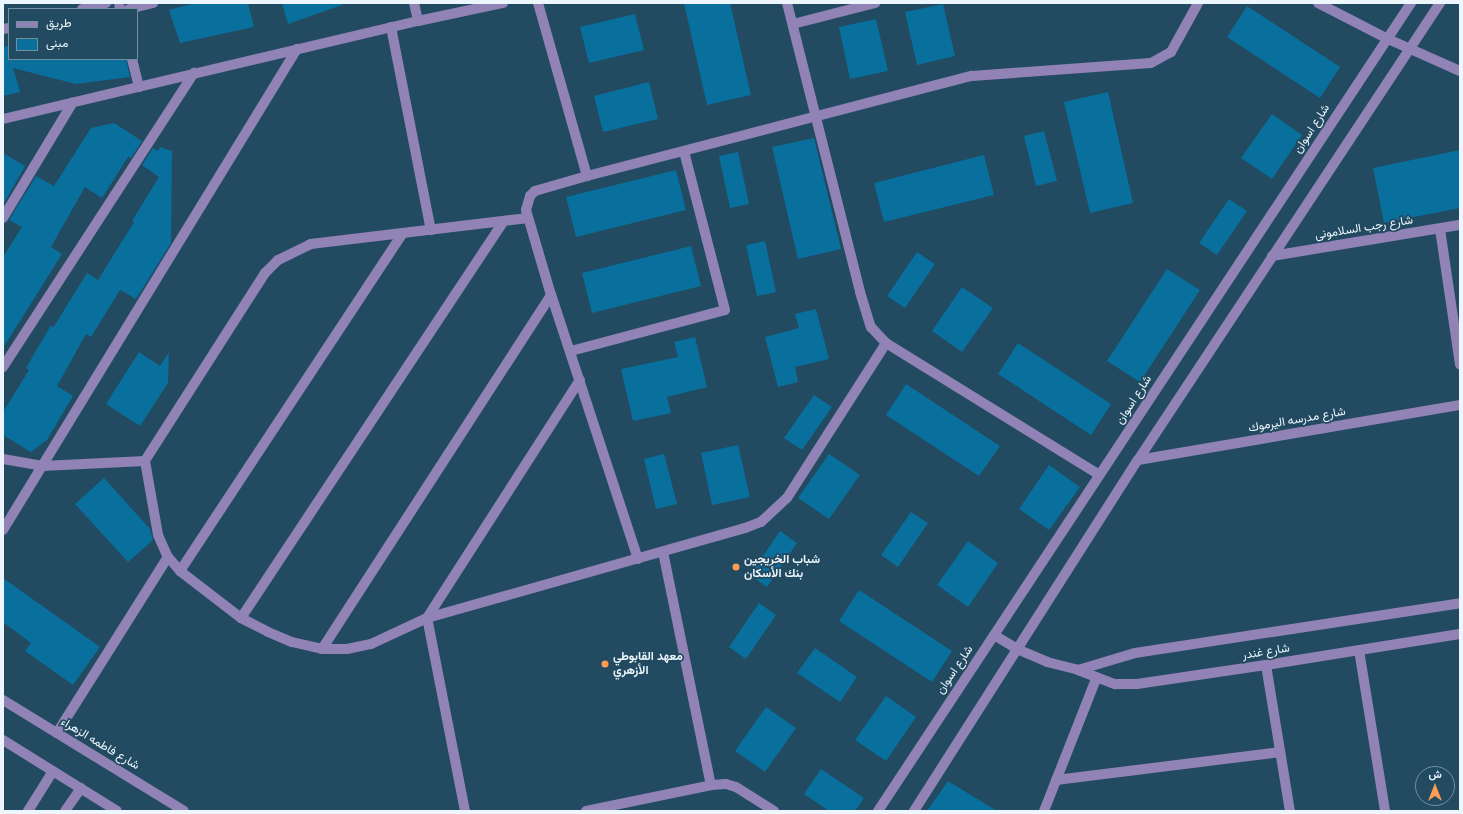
<!DOCTYPE html>
<meta charset="utf-8">
<style>
body{margin:0}
#map{position:relative;width:1463px;height:814px;overflow:hidden;background:#224a61;font-family:Roboto,Vazirmatn,sans-serif}
div>[style]{position:absolute}
.building>*{inset:0;background:#096f9d}
.minor>*{height:10px;margin:-5px;padding:0 5px;transform-origin:5px;border-radius:5px;background:#9183b5}
.dots>*{width:11px;height:11px;translate:-50% -50%;box-sizing:border-box;border:2px solid #224a61;border-radius:50%}
span{translate:-50% -50%;white-space:nowrap;text-align:center;line-height:1.15;-webkit-text-stroke:3.5px #224a61;paint-order:stroke}
.street-label{font-size:12px;color:#edf6fc}
.poi-label{font-size:12px;color:#edf6fc;font-weight:700}
.left{translate:0 -50%;text-align:left}
.frame{position:absolute;inset:0;border:4px solid #edf6fc;pointer-events:none}
.legend{position:absolute;left:8px;top:8px;width:130px;height:52px;box-sizing:border-box;background:#224a61;border:1px solid #738f9f;margin:0;padding:5px 7px;list-style:none;font-size:12px;color:#edf6fc}
.legend li{display:flex;align-items:center;gap:8px;height:20px}
.legend b{width:20px;border:1px solid #738f9f}
.north{position:absolute;left:1415px;top:766px;width:40px;height:40px;box-sizing:border-box;background:#224a61;border:1px solid #738f9f;border-radius:50%;rotate:0deg;font-size:11px;font-weight:700;line-height:16px;text-align:center;color:#edf6fc}
.north::after{content:'';display:block;margin:auto;width:14px;height:18px;background:#fc9d53;clip-path:polygon(50% 0,100% 100%,50% 72%,0 100%)}
</style>
<div id="map">
<div class="building">
<div style="clip-path:polygon(195px 3px,248px 3px,254px 27px,180px 43px,169px 10px)"></div>
<div style="clip-path:polygon(282px 3px,341px 3px,342px 5px,288px 24px)"></div>
<div style="clip-path:polygon(684px 3px,730px 3px,751px 95px,707px 105px)"></div>
<div style="clip-path:polygon(943px 4px,955px 56px,917px 65px,905px 12px)"></div>
<div style="clip-path:polygon(1247px 6px,1340px 67px,1320px 98px,1227px 37px)"></div>
<div style="clip-path:polygon(635px 14px,644px 50px,589px 63px,580px 27px)"></div>
<div style="clip-path:polygon(876px 19px,888px 71px,850px 79px,839px 27px)"></div>
<div style="clip-path:polygon(8px 46px,9px 59px,126px 59px,130px 77px,76px 84px,13px 68px,20px 92px,3px 96px,3px 47px)"></div>
<div style="clip-path:polygon(649px 82px,658px 119px,603px 132px,594px 96px)"></div>
<div style="clip-path:polygon(1108px 92px,1133px 203px,1090px 213px,1064px 102px)"></div>
<div style="clip-path:polygon(1272px 114px,1302px 135px,1272px 179px,1241px 158px)"></div>
<div style="clip-path:polygon(114px 123px,142px 141px,131px 158px,128px 157px,102px 198px,85px 187px,51px 247px,62px 254px,3px 348px,3px 257px,22px 227px,9px 220px,36px 176px,54px 186px,91px 128px)"></div>
<div style="clip-path:polygon(1044px 131px,1057px 181px,1036px 186px,1024px 136px)"></div>
<div style="clip-path:polygon(814px 138px,841px 249px,798px 259px,772px 147px)"></div>
<div style="clip-path:polygon(160px 147px,172px 151px,171px 243px,136px 299px,120px 290px,91px 337px,86px 334px,57px 386px,73px 396px,47px 440px,31px 452px,3px 435px,3px 412px,29px 370px,26px 368px,51px 325px,53px 328px,87px 273px,98px 280px,134px 222px,132px 221px,159px 177px,142px 165px,153px 148px,158px 151px)"></div>
<div style="clip-path:polygon(1460px 150px,1460px 208px,1384px 223px,1373px 168px)"></div>
<div style="clip-path:polygon(738px 152px,749px 204px,730px 208px,719px 156px)"></div>
<div style="clip-path:polygon(3px 153px,25px 166px,3px 205px)"></div>
<div style="clip-path:polygon(984px 155px,994px 195px,884px 222px,874px 183px)"></div>
<div style="clip-path:polygon(676px 170px,686px 210px,576px 237px,566px 197px)"></div>
<div style="clip-path:polygon(1229px 199px,1247px 211px,1217px 255px,1199px 243px)"></div>
<div style="clip-path:polygon(765px 241px,776px 292px,757px 296px,746px 245px)"></div>
<div style="clip-path:polygon(691px 246px,701px 286px,592px 313px,582px 273px)"></div>
<div style="clip-path:polygon(917px 252px,935px 264px,905px 308px,887px 296px)"></div>
<div style="clip-path:polygon(1167px 269px,1200px 290px,1140px 382px,1107px 361px)"></div>
<div style="clip-path:polygon(962px 287px,993px 308px,962px 352px,932px 331px)"></div>
<div style="clip-path:polygon(816px 309px,829px 359px,795px 367px,798px 382px,778px 387px,765px 337px,799px 328px,795px 314px)"></div>
<div style="clip-path:polygon(695px 337px,707px 387px,667px 397px,671px 413px,633px 421px,621px 369px,678px 357px,674px 342px)"></div>
<div style="clip-path:polygon(1018px 343px,1111px 404px,1091px 435px,998px 374px)"></div>
<div style="clip-path:polygon(139px 352px,160px 366px,169px 352px,168px 383px,140px 426px,106px 404px)"></div>
<div style="clip-path:polygon(906px 384px,1000px 446px,979px 476px,886px 415px)"></div>
<div style="clip-path:polygon(814px 395px,832px 407px,802px 450px,784px 438px)"></div>
<div style="clip-path:polygon(738px 445px,750px 497px,712px 505px,701px 453px)"></div>
<div style="clip-path:polygon(664px 454px,677px 504px,656px 509px,644px 459px)"></div>
<div style="clip-path:polygon(829px 454px,860px 475px,829px 519px,798px 498px)"></div>
<div style="clip-path:polygon(1049px 465px,1080px 487px,1049px 530px,1019px 509px)"></div>
<div style="clip-path:polygon(104px 478px,150px 529px,153px 540px,128px 562px,75px 504px)"></div>
<div style="clip-path:polygon(911px 512px,928px 523px,898px 567px,881px 555px)"></div>
<div style="clip-path:polygon(780px 531px,797px 543px,767px 587px,750px 575px)"></div>
<div style="clip-path:polygon(968px 541px,998px 563px,968px 607px,937px 585px)"></div>
<div style="clip-path:polygon(3px 578px,100px 647px,73px 685px,25px 651px,31px 643px,3px 622px)"></div>
<div style="clip-path:polygon(859px 590px,952px 651px,932px 682px,839px 621px)"></div>
<div style="clip-path:polygon(759px 603px,776px 615px,746px 659px,729px 647px)"></div>
<div style="clip-path:polygon(815px 648px,857px 677px,840px 702px,797px 673px)"></div>
<div style="clip-path:polygon(886px 696px,916px 717px,886px 761px,855px 740px)"></div>
<div style="clip-path:polygon(766px 707px,796px 728px,765px 772px,735px 751px)"></div>
<div style="clip-path:polygon(821px 769px,864px 798px,855px 811px,829px 811px,804px 794px)"></div>
<div style="clip-path:polygon(948px 781px,997px 811px,927px 811px)"></div>
</div>
<div class="minor">
<div style="left:119px;top:3px;width:6px;rotate:81deg"></div>
<div style="left:414px;top:3px;width:18px;rotate:77deg"></div>
<div style="left:538px;top:3px;width:180px;rotate:74.2deg"></div>
<div style="left:787px;top:3px;width:298px;rotate:75.8deg"></div>
<div style="left:860px;top:292px;width:37px;rotate:73deg"></div>
<div style="left:871px;top:327px;width:22px;rotate:47deg"></div>
<div style="left:886px;top:343px;width:251px;rotate:31.7deg"></div>
<div style="left:1318px;top:3px;width:79px;rotate:27.2deg"></div>
<div style="left:1388px;top:39px;width:79px;rotate:24deg"></div>
<div style="left:82px;top:9px;width:25px;rotate:-14deg"></div>
<div style="left:129px;top:9px;width:25px;rotate:-14deg"></div>
<div style="left:793px;top:24px;width:85px;rotate:-14.4deg"></div>
<div style="left:391px;top:27px;width:207px;rotate:78.9deg"></div>
<div style="left:3px;top:29px;width:6px;rotate:-9deg"></div>
<div style="left:132px;top:59px;width:29px;rotate:76deg"></div>
<div style="left:3px;top:119px;width:426px;rotate:-13.3deg"></div>
<div style="left:418px;top:21px;width:87px;rotate:-12deg"></div>
<div style="left:3px;top:218px;width:135px;rotate:-58.9deg"></div>
<div style="left:528px;top:218px;width:219px;rotate:173.2deg"></div>
<div style="left:311px;top:244px;width:37px;rotate:154deg"></div>
<div style="left:278px;top:260px;width:18px;rotate:135deg"></div>
<div style="left:265px;top:273px;width:223px;rotate:122.6deg"></div>
<div style="left:145px;top:461px;width:75px;rotate:80deg"></div>
<div style="left:158px;top:535px;width:24px;rotate:66deg"></div>
<div style="left:168px;top:557px;width:18px;rotate:49deg"></div>
<div style="left:180px;top:571px;width:77px;rotate:37.6deg"></div>
<div style="left:241px;top:618px;width:30px;rotate:27deg"></div>
<div style="left:268px;top:632px;width:26px;rotate:23deg"></div>
<div style="left:292px;top:642px;width:31px;rotate:13deg"></div>
<div style="left:322px;top:649px;width:25px"></div>
<div style="left:347px;top:649px;width:25px;rotate:-12deg"></div>
<div style="left:371px;top:644px;width:62px;rotate:-24.9deg"></div>
<div style="left:427px;top:618px;width:330px;rotate:-15.8deg"></div>
<div style="left:745px;top:528px;width:17px;rotate:-21deg"></div>
<div style="left:761px;top:522px;width:35px;rotate:-43deg"></div>
<div style="left:787px;top:498px;width:184px;rotate:-57.4deg"></div>
<div style="left:1440px;top:229px;width:137px;rotate:81.6deg"></div>
<div style="left:1272px;top:256px;width:191px;rotate:-9.4deg"></div>
<div style="left:571px;top:351px;width:159px;rotate:-14.9deg"></div>
<div style="left:725px;top:310px;width:164px;rotate:-104.5deg"></div>
<div style="left:3px;top:367px;width:351px;rotate:-57deg"></div>
<div style="left:3px;top:459px;width:40px;rotate:10deg"></div>
<div style="left:42px;top:466px;width:103px;rotate:-2.8deg"></div>
<div style="left:1138px;top:460px;width:327px;rotate:-9.7deg"></div>
<div style="left:3px;top:530px;width:564px;rotate:-58.57deg"></div>
<div style="left:663px;top:552px;width:238px;rotate:78.4deg"></div>
<div style="left:638px;top:559px;width:278px;rotate:-108.2deg"></div>
<div style="left:551px;top:295px;width:89px;rotate:-106.4deg"></div>
<div style="left:526px;top:210px;width:15px;rotate:-74deg"></div>
<div style="left:530px;top:196px;width:7px;rotate:-45deg"></div>
<div style="left:535px;top:191px;width:54px;rotate:-16.1deg"></div>
<div style="left:587px;top:176px;width:398px;rotate:-14.6deg"></div>
<div style="left:972px;top:76px;width:179px;rotate:-4.2deg"></div>
<div style="left:1151px;top:63px;width:23px;rotate:-29deg"></div>
<div style="left:1171px;top:52px;width:56px;rotate:-61.1deg"></div>
<div style="left:180px;top:571px;width:405px;rotate:-56.6deg"></div>
<div style="left:241px;top:618px;width:475px;rotate:-56.5deg"></div>
<div style="left:994px;top:635px;width:27px;rotate:31deg"></div>
<div style="left:1017px;top:649px;width:33px;rotate:23deg"></div>
<div style="left:1047px;top:662px;width:32px;rotate:14deg"></div>
<div style="left:1078px;top:670px;width:40px;rotate:21deg"></div>
<div style="left:1115px;top:684px;width:22px"></div>
<div style="left:1137px;top:684px;width:130px;rotate:-8.4deg"></div>
<div style="left:1266px;top:665px;width:196px;rotate:-9.1deg"></div>
<div style="left:322px;top:649px;width:422px;rotate:-57.1deg"></div>
<div style="left:1359px;top:650px;width:163px;rotate:80.8deg"></div>
<div style="left:1266px;top:665px;width:148px;rotate:80.7deg"></div>
<div style="left:1078px;top:670px;width:59px;rotate:-16.6deg"></div>
<div style="left:1135px;top:653px;width:329px;rotate:-8.7deg"></div>
<div style="left:3px;top:700px;width:212px;rotate:31.5deg"></div>
<div style="left:57px;top:733px;width:208px;rotate:-57.8deg"></div>
<div style="left:3px;top:740px;width:134px;rotate:31.9deg"></div>
<div style="left:1056px;top:780px;width:226px;rotate:-7.1deg"></div>
<div style="left:28px;top:811px;width:47px;rotate:-58deg"></div>
<div style="left:65px;top:811px;width:28px;rotate:-55deg"></div>
<div style="left:465px;top:811px;width:197px;rotate:-101.1deg"></div>
<div style="left:427px;top:618px;width:283px;rotate:-57.3deg"></div>
<div style="left:586px;top:811px;width:128px;rotate:-11.7deg"></div>
<div style="left:711px;top:785px;width:15px;rotate:-4deg"></div>
<div style="left:726px;top:784px;width:10px;rotate:17deg"></div>
<div style="left:736px;top:787px;width:45px;rotate:32.3deg"></div>
<div style="left:878px;top:811px;width:968px;rotate:-56.59deg"></div>
<div style="left:914px;top:811px;width:416px;rotate:-57.5deg"></div>
<div style="left:1138px;top:460px;width:548px;rotate:-56.54deg"></div>
<div style="left:1044px;top:811px;width:142px;rotate:-68.5deg"></div>
</div>
<div class="dots">
<div style="left:736px;top:567px;background:#fc9d53"></div>
<div style="left:605px;top:664px;background:#fc9d53"></div>
</div>
<div class="street-label">
<span style="left:1312px;top:129px;rotate:-57deg">شارع اسوان</span>
<span style="left:1364px;top:228px;rotate:-9deg">شارع رجب السلامونى</span>
<span style="left:1134px;top:400px;rotate:-57deg">شارع اسوان</span>
<span style="left:1297px;top:420px;rotate:-10deg">شارع مدرسه اليرموك</span>
<span style="left:1266px;top:652px;rotate:-9deg">شارع غندر</span>
<span style="left:955px;top:670px;rotate:-56deg">شارع اسوان</span>
<span style="left:100px;top:744px;rotate:31deg">شارع فاطمه الزهراء</span>
</div>
<div class="poi-label">
<span class="left" style="left:744px;top:567px">شباب الخريجين<br>بنك الأسكان</span>
<span class="left" style="left:613px;top:664px">معهد القابوطي<br>الأزهري</span>
</div>
<div class="frame"></div>
<ul class="legend">
<li><b style="height:5px;background:#9183b5"></b>طريق</li>
<li><b style="height:11px;background:#096f9d"></b>مبنى</li>
</ul>
<div class="north">ش</div>
</div>
